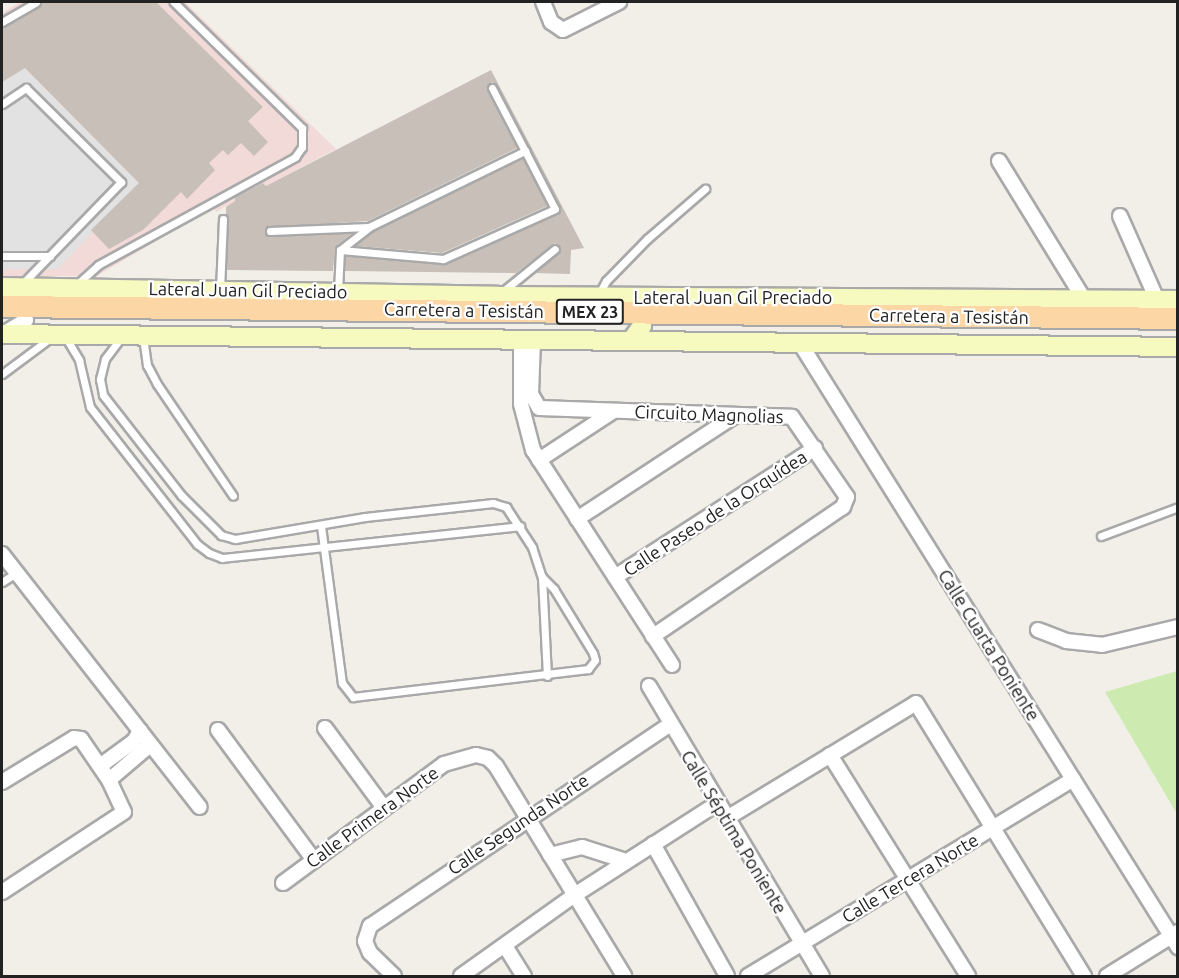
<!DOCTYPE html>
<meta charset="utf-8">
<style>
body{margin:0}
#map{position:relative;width:1179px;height:978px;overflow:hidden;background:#f2efe9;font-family:Ubuntu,sans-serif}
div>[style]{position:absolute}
.commercial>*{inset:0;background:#f2dad9}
.grass>*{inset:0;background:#cdebb0}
.parking>*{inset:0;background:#e2e2e2}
.building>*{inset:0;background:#c7bfb8}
.roads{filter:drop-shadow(2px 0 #a9a9a9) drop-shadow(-2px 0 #a9a9a9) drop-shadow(0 2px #a9a9a9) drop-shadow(0 -2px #a9a9a9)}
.lane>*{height:7px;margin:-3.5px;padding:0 3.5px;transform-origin:3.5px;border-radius:3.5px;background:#fff}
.street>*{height:14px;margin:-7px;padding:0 7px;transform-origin:7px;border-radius:7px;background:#fff}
.secondary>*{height:18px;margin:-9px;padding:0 9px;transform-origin:9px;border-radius:9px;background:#f7fabf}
.primary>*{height:21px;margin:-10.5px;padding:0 10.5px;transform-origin:10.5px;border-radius:10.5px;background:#fcd6a4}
span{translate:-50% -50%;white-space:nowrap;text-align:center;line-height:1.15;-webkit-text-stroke:4.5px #fff;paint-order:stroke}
.shield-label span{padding:2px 4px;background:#fff;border:2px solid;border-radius:4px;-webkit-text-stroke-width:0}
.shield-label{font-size:16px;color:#222;font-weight:700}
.street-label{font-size:18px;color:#222}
.frame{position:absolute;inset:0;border:3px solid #222;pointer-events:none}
</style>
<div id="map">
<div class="commercial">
<div style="clip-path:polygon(20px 2px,185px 2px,336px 149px,266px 186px,263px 183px,235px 197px,235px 201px,216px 212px,214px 206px,159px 234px,158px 240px,97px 276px,2px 276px,2px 13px)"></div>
</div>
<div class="grass">
<div style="clip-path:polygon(1177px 671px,1178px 671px,1177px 814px,1105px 692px)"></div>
</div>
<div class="parking">
<div style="clip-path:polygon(25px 68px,139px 183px,58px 269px,2px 269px,2px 82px)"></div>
</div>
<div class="building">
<div style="clip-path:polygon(42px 2px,156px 2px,263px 107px,248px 121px,268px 142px,254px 156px,241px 143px,228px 155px,223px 150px,209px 163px,215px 170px,187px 199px,181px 192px,143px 230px,109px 249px,91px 230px,139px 183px,25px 68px,2px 82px,2px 28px,39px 7px)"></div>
<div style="clip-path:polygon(491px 70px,584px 248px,571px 250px,570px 274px,534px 273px,560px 252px,555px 243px,516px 273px,345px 271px,345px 256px,445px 264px,559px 213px,560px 206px,530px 148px,497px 85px,492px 82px,487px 91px,517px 148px,368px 221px,265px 228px,265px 233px,270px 237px,352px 233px,335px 247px,333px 271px,226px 270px,226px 207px,235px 201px,235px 197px,263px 183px,266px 186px)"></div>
<div style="clip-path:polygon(523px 158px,547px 206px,442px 253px,355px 246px,372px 232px)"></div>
</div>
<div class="roads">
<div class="lane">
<div style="left:2px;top:22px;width:39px;rotate:-30deg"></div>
<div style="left:492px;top:88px;width:71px;rotate:62.4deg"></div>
<div style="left:2px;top:104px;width:29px;rotate:-34deg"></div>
<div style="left:26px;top:88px;width:134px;rotate:44.7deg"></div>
<div style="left:121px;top:182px;width:142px;rotate:134.1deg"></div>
<div style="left:270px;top:231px;width:99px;rotate:-2.3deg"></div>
<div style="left:2px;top:256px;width:48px"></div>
<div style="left:75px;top:286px;width:31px;rotate:-42deg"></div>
<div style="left:98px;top:265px;width:225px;rotate:-28.7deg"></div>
<div style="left:295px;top:157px;width:12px;rotate:-55deg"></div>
<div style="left:302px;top:147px;width:19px;rotate:-90deg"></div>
<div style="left:302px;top:128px;width:180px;rotate:-135.5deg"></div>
<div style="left:220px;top:290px;width:71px;rotate:-87.6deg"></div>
<div style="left:338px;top:291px;width:41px;rotate:-87.2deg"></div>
<div style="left:340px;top:250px;width:37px;rotate:-38deg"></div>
<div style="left:369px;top:227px;width:174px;rotate:-26deg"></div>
<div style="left:525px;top:151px;width:65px;rotate:62.7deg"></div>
<div style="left:555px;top:209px;width:123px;rotate:155.9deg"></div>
<div style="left:443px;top:259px;width:103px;rotate:-175deg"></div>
<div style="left:502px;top:292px;width:68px;rotate:-39.1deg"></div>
<div style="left:599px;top:294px;width:15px;rotate:-62deg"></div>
<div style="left:606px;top:281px;width:59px;rotate:-45.7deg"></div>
<div style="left:647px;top:239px;width:77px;rotate:-40.8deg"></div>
<div style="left:143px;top:337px;width:28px;rotate:82deg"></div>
<div style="left:147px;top:365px;width:21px;rotate:62deg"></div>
<div style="left:157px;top:384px;width:135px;rotate:55.8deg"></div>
<div style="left:66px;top:338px;width:26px;rotate:59deg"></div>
<div style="left:79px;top:360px;width:48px;rotate:76.8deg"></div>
<div style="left:90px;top:407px;width:174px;rotate:52deg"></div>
<div style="left:197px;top:544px;width:15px;rotate:37deg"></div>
<div style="left:209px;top:553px;width:14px;rotate:21deg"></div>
<div style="left:222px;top:558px;width:300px;rotate:-6.1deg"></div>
<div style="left:120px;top:339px;width:25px;rotate:127deg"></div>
<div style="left:105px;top:359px;width:21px;rotate:104deg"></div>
<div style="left:100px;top:379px;width:16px;rotate:79deg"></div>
<div style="left:103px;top:395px;width:127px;rotate:52deg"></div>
<div style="left:181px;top:495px;width:57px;rotate:45deg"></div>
<div style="left:221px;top:535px;width:15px;rotate:16deg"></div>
<div style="left:235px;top:539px;width:132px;rotate:-9.6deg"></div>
<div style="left:365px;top:517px;width:129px;rotate:-6.2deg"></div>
<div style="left:493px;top:503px;width:14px;rotate:17deg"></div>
<div style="left:506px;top:507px;width:48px;rotate:57deg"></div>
<div style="left:532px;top:547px;width:32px;rotate:72deg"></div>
<div style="left:542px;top:577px;width:99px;rotate:87.1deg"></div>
<div style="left:2px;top:374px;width:59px;rotate:-36.7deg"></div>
<div style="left:321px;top:526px;width:158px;rotate:82.4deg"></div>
<div style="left:342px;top:683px;width:18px;rotate:52deg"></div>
<div style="left:353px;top:697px;width:237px;rotate:-6.8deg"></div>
<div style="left:588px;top:669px;width:11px;rotate:-52deg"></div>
<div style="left:595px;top:660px;width:7px;rotate:-106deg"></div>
<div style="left:593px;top:653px;width:75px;rotate:-121.4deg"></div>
<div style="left:554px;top:589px;width:17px;rotate:-135deg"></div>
<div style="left:1101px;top:536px;width:82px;rotate:-20.6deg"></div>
<div style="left:2px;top:582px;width:17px;rotate:-33deg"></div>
</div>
<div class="street">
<div style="left:543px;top:2px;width:22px;rotate:68deg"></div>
<div style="left:551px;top:22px;width:14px;rotate:34deg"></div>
<div style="left:563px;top:30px;width:63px;rotate:-26.6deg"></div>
<div style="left:999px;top:161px;width:162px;rotate:58.4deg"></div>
<div style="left:1120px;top:216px;width:92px;rotate:66.2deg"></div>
<div style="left:3px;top:334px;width:27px;rotate:-31deg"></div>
<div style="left:521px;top:340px;width:64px;rotate:90deg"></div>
<div style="left:521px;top:404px;width:48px;rotate:75.4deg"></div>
<div style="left:533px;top:450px;width:256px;rotate:57.1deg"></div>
<div style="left:533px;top:340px;width:54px;rotate:92.1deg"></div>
<div style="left:531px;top:394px;width:16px;rotate:60deg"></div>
<div style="left:539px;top:408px;width:253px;rotate:2deg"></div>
<div style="left:792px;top:417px;width:97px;rotate:55.5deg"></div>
<div style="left:847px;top:497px;width:11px;rotate:112deg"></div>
<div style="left:843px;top:507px;width:230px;rotate:145.8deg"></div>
<div style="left:800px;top:343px;width:713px;rotate:57.96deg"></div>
<div style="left:539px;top:460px;width:87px;rotate:-33.3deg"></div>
<div style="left:577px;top:519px;width:190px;rotate:-33.2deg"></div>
<div style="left:2px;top:554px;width:321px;rotate:52deg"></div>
<div style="left:615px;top:577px;width:238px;rotate:-32.8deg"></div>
<div style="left:1038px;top:630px;width:30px;rotate:21deg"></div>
<div style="left:1066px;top:641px;width:36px;rotate:6deg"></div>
<div style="left:1102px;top:645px;width:78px;rotate:-13.3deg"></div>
<div style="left:649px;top:686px;width:338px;rotate:59.2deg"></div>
<div style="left:325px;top:728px;width:99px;rotate:53.6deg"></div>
<div style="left:218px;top:730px;width:162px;rotate:53.6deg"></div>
<div style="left:830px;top:755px;width:261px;rotate:58deg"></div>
<div style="left:100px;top:766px;width:42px;rotate:-36.3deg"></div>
<div style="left:134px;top:741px;width:12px;rotate:-59deg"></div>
<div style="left:109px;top:780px;width:54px;rotate:-40.5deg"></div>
<div style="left:2px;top:782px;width:84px;rotate:-31.4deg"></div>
<div style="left:74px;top:738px;width:7px;rotate:8deg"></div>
<div style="left:81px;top:739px;width:50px;rotate:55.7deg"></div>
<div style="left:109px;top:780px;width:35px;rotate:65deg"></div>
<div style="left:124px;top:812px;width:146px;rotate:146.7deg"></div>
<div style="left:727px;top:818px;width:221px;rotate:-31.3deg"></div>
<div style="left:916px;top:703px;width:321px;rotate:58.4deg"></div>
<div style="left:653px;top:844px;width:151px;rotate:60.7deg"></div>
<div style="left:550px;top:855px;width:33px;rotate:-14deg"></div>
<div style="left:582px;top:847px;width:46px;rotate:17.7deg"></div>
<div style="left:283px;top:883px;width:200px;rotate:-36.5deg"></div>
<div style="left:444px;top:764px;width:33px;rotate:-16deg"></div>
<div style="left:476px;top:755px;width:12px;rotate:14deg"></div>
<div style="left:488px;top:758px;width:11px;rotate:45deg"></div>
<div style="left:496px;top:766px;width:246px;rotate:58.6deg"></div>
<div style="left:505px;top:946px;width:36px;rotate:58deg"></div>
<div style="left:394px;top:976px;width:33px;rotate:-136deg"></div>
<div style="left:370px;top:953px;width:13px;rotate:-113deg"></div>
<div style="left:365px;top:941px;width:16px;rotate:-72deg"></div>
<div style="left:370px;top:926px;width:360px;rotate:-33.9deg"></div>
<div style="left:461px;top:976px;width:138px;rotate:-35.5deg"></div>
<div style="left:573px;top:896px;width:172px;rotate:-32.7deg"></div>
<div style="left:748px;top:976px;width:380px;rotate:-31.2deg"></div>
<div style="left:1107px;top:976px;width:84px;rotate:-31.8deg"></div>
</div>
<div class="secondary">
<div style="left:2px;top:287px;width:496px;rotate:1deg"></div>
<div style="left:498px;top:296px;width:680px;rotate:0.34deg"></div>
<div style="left:2px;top:334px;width:1176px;rotate:0.63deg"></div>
<div style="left:631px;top:341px;width:19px;rotate:-54deg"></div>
<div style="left:642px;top:326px;width:14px;rotate:-90deg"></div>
<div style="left:642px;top:312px;width:14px;rotate:-126deg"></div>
</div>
<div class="primary">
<div style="left:2px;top:306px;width:1176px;rotate:0.58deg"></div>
</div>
</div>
<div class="shield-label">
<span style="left:590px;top:312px">MEX 23</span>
</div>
<div class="street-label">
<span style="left:248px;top:290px;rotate:1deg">Lateral Juan Gil Preciado</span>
<span style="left:733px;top:297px">Lateral Juan Gil Preciado</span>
<span style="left:464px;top:310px;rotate:1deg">Carretera a Tesistán</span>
<span style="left:949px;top:316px;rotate:1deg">Carretera a Tesistán</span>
<span style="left:709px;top:414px;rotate:2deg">Circuito Magnolias</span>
<span style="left:715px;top:513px;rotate:-33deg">Calle Paseo de la Orquídea</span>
<span style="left:989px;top:645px;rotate:58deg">Calle Cuarta Poniente</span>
<span style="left:372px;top:817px;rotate:-36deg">Calle Primera Norte</span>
<span style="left:518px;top:824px;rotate:-34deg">Calle Segunda Norte</span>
<span style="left:734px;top:832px;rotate:59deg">Calle Séptima Poniente</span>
<span style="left:910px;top:878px;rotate:-31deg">Calle Tercera Norte</span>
</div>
<div class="frame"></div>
</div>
